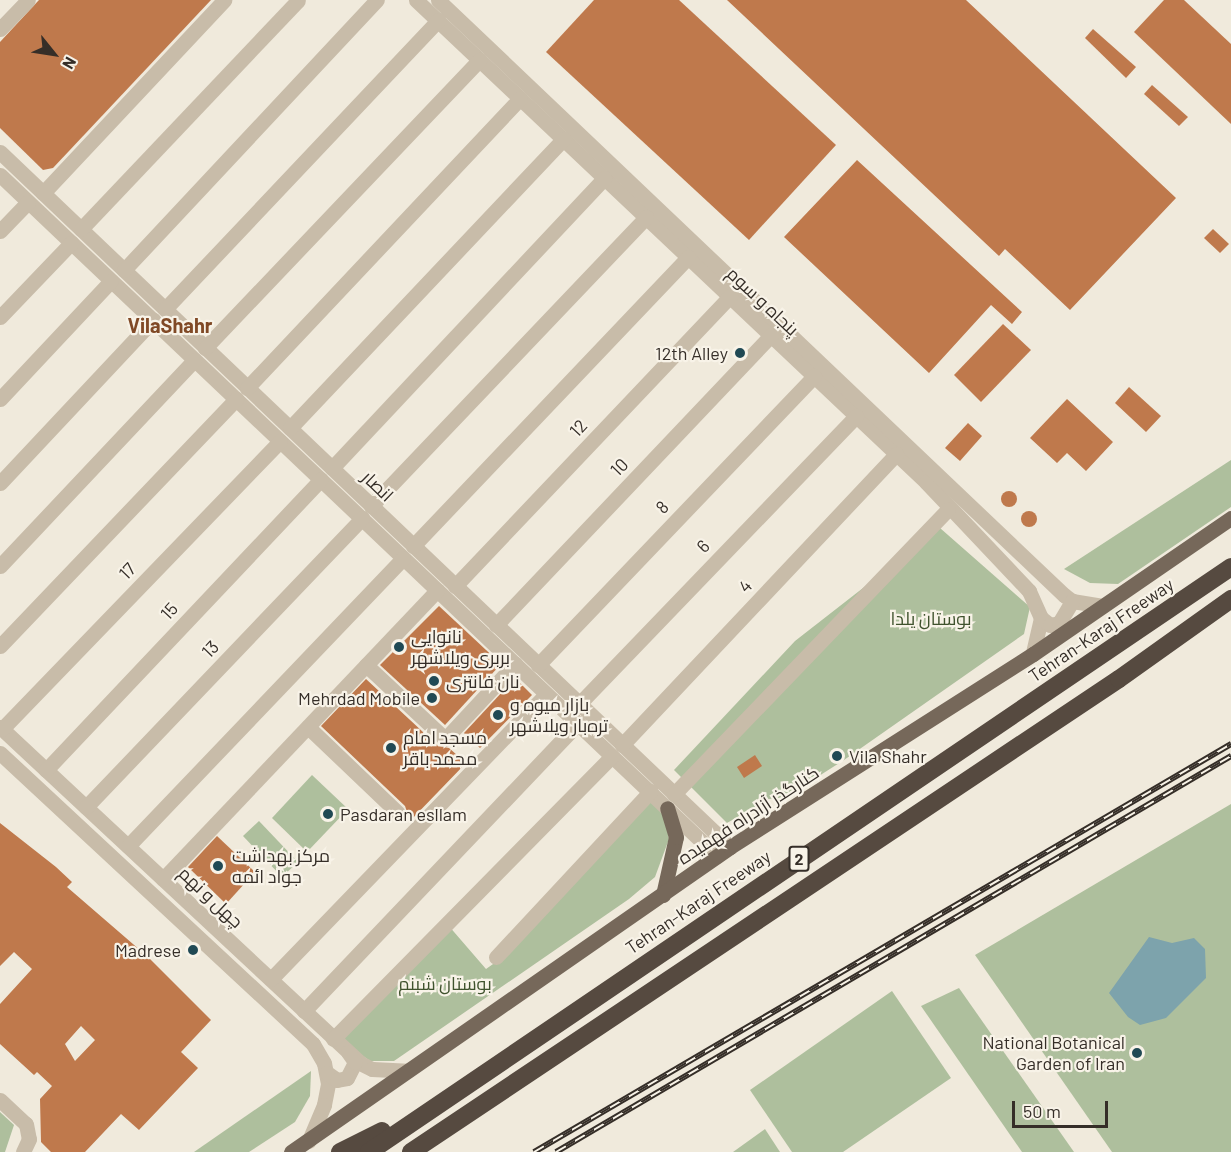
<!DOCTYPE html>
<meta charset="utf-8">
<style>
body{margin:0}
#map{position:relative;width:1231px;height:1152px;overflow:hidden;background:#f0eadc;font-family:Barlow,Cairo,sans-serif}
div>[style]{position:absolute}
.green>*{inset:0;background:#aebf9d}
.water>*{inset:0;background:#7da3ac}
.building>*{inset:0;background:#bf794c}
.round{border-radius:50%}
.minor>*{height:15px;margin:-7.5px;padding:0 7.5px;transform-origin:7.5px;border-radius:7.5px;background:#c8bca9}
.major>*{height:15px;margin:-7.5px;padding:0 7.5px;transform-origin:7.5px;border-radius:7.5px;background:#76685a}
.highway>*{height:18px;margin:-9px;padding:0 9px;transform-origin:9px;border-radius:9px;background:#564a40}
.rail>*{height:6px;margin-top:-3px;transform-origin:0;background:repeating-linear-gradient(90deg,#f8f3e8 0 11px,#352e28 0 22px);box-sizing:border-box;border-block:2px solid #352e28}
.dots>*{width:16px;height:16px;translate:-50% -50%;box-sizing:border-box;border:3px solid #f8f3e8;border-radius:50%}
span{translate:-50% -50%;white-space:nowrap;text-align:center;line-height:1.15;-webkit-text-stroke:4.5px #f8f3e8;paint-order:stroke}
.shield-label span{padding:2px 4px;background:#f8f3e8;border:2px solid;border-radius:4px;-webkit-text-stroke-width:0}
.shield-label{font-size:16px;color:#352e28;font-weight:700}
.street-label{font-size:18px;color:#352e28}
.poi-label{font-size:18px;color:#352e28}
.right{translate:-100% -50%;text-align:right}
.left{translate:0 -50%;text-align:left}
.park-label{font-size:18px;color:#3f522d}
.neighbourhood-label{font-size:20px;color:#804926;font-weight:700}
.north{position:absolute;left:24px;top:24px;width:60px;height:60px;-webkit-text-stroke:4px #f8f3e8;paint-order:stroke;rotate:120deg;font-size:16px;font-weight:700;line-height:24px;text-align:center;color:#352e28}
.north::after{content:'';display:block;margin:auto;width:21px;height:27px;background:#352e28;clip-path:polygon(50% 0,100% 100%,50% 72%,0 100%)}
.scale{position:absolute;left:1012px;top:1101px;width:96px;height:27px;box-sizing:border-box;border:3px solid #352e28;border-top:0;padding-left:8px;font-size:18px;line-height:21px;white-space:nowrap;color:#352e28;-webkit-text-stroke:4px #f8f3e8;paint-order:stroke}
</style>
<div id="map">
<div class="green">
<div style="clip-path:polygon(1231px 460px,1231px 507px,1118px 584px,1090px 583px,1064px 569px)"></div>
<div style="clip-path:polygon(940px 528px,1030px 607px,1024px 634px,844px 760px,786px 797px,769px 799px,727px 823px,674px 770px,795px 641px)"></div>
<div style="clip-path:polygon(312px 775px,348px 809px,307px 852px,272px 818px)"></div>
<div style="clip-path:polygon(651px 797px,664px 813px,669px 839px,655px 877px,629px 899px,394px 1061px,370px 1061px,341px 1040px,448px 925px,486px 969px,503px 957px)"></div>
<div style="clip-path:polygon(1231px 804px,1231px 1152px,1112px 1152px,975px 955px)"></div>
<div style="clip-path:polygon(259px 821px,298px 862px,282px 877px,243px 836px)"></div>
<div style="clip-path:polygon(959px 988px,1074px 1152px,1022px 1152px,921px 1006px)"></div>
<div style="clip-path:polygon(892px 991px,951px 1078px,843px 1152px,792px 1152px,750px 1090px)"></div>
<div style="clip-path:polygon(311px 1071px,310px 1096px,295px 1122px,249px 1152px,194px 1152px)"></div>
<div style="clip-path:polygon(0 1112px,14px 1125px,5px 1152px,0 1152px)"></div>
<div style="clip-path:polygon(765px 1129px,780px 1152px,733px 1152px)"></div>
</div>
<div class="water">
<div style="clip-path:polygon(1149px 937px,1172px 943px,1194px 938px,1205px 949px,1206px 978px,1166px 1018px,1140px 1025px,1128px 1017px,1109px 993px)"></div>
</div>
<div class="building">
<div style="clip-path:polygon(39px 0,211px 0,53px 168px,43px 170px,0 128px,0 42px)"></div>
<div style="clip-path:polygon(594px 0,679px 0,836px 145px,749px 240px,546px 52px)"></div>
<div style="clip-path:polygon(727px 0,966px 0,1176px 198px,1070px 310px,1005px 249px,999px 256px)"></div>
<div style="clip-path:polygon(1164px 0,1184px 0,1231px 44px,1231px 124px,1134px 32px)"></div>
<div style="clip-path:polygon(1093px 29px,1136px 67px,1126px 78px,1085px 38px)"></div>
<div style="clip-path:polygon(1152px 85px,1188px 117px,1179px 126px,1144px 94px)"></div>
<div style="clip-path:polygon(857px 160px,1022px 312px,1012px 324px,991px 305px,929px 373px,784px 237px)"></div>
<div style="clip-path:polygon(1213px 229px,1229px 244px,1220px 253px,1204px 238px)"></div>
<div style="clip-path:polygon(1003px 324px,1031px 350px,981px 402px,954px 375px)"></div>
<div style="clip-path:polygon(1129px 387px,1161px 416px,1146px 432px,1115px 403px)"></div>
<div style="clip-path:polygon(1067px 399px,1113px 442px,1086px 471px,1067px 453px,1057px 463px,1030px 438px)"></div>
<div style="clip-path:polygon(968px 423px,982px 436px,960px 461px,945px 448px)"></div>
<div class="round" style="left:1001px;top:491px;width:16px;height:16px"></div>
<div class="round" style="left:1021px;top:511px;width:16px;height:16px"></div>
<div style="clip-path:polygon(439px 606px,501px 664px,445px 725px,380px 665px)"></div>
<div style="clip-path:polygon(515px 678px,532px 695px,480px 748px,464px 733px)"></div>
<div style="clip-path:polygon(366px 679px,438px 746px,449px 748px,466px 763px,410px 821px,405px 806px,321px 726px)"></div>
<div style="clip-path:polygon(755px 755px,762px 766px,744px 778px,737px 767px)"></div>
<div style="clip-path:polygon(evenodd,0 823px,56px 867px,72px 882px,67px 887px,148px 957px,211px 1020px,181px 1052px,198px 1068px,139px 1130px,121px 1114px,85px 1152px,51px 1152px,41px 1142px,40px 1099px,52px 1086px,37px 1072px,34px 1075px,0 1044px,0 1004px,32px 969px,14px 952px,0 966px,0 823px,81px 1026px,95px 1040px,75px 1061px,65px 1044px,81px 1026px)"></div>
<div style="clip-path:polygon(217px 836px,255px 872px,226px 904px,188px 867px)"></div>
</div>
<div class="minor">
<div style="left:416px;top:0;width:702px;rotate:43.38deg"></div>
<div style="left:926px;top:482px;width:150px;rotate:46.6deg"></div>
<div style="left:1029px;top:591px;width:30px;rotate:66deg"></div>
<div style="left:1041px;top:618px;width:37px;rotate:103deg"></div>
<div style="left:438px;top:0;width:864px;rotate:43.55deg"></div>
<div style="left:1064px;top:595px;width:10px;rotate:37deg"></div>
<div style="left:1072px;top:601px;width:31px;rotate:9deg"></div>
<div style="left:0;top:29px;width:40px;rotate:-46deg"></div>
<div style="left:0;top:152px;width:1008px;rotate:43.59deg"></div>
<div style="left:0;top:175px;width:989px;rotate:43.52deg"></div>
<div style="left:43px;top:193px;width:265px;rotate:-46.8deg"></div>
<div style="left:81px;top:229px;width:315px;rotate:-46.5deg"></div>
<div style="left:0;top:231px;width:40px;rotate:-46deg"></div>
<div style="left:124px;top:270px;width:370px;rotate:-46.9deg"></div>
<div style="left:165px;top:309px;width:398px;rotate:-46.6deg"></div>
<div style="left:0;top:317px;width:103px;rotate:-46.2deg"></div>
<div style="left:205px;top:348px;width:398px;rotate:-46.4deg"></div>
<div style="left:247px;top:388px;width:398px;rotate:-46.7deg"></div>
<div style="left:0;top:399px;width:162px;rotate:-46.8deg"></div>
<div style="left:290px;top:428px;width:398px;rotate:-46.6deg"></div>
<div style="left:332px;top:468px;width:398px;rotate:-46.8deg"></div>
<div style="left:0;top:483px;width:224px;rotate:-46.8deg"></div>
<div style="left:371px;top:506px;width:399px;rotate:-46.4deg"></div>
<div style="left:413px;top:546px;width:399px;rotate:-46.4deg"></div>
<div style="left:0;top:566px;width:283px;rotate:-46.7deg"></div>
<div style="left:455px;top:586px;width:400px;rotate:-46.5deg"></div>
<div style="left:1041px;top:618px;width:11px;rotate:38deg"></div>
<div style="left:1050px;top:625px;width:9px;rotate:-13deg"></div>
<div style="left:1059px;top:623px;width:26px;rotate:-59deg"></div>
<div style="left:496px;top:625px;width:400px;rotate:-46.5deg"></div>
<div style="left:0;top:646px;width:342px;rotate:-46.3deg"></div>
<div style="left:366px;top:665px;width:108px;rotate:43.1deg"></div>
<div style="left:445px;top:739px;width:103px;rotate:-47deg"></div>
<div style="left:538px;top:665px;width:400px;rotate:-46.3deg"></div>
<div style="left:579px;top:704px;width:400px;rotate:-46.1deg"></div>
<div style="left:0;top:727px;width:492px;rotate:43deg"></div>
<div style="left:360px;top:1063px;width:13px;rotate:27deg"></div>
<div style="left:372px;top:1069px;width:35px;rotate:3deg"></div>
<div style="left:308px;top:727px;width:124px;rotate:43.7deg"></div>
<div style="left:2px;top:729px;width:400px;rotate:-46deg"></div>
<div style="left:622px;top:745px;width:400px;rotate:-46.7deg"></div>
<div style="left:0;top:753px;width:427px;rotate:42.9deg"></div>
<div style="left:313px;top:1044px;width:22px;rotate:60deg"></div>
<div style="left:324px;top:1063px;width:21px;rotate:79deg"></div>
<div style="left:328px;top:1084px;width:21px;rotate:101deg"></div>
<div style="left:324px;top:1105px;width:39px;rotate:113deg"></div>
<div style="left:46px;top:770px;width:400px;rotate:-46.6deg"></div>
<div style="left:674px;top:794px;width:395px;rotate:-46.1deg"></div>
<div style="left:86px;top:807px;width:400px;rotate:-46.3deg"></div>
<div style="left:128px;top:846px;width:398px;rotate:-46.3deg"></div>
<div style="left:163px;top:879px;width:398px;rotate:-46.5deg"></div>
<div style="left:496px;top:957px;width:227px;rotate:-47deg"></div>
<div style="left:271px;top:979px;width:396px;rotate:-46deg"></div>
<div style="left:304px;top:1011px;width:398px;rotate:-46.4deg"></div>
<div style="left:333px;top:1039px;width:397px;rotate:-45.4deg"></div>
<div style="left:327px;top:1073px;width:12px;rotate:35deg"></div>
<div style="left:337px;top:1080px;width:10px;rotate:-11deg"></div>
<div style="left:347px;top:1078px;width:18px;rotate:-63deg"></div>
<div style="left:355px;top:1062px;width:12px;rotate:-125deg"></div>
<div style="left:0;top:1100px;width:35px;rotate:43deg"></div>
<div style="left:26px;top:1124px;width:15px;rotate:79deg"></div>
<div style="left:29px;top:1139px;width:14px;rotate:115deg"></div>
</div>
<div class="major">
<div style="left:663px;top:895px;width:59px;rotate:-77.4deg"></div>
<div style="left:676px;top:837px;width:30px;rotate:-107deg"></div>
<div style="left:291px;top:1152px;width:535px;rotate:-34.79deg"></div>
<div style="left:730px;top:847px;width:359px;rotate:-32.5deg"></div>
<div style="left:1033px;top:654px;width:240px;rotate:-34.5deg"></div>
</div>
<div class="highway">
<div style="left:340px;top:1152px;width:47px;rotate:-26.6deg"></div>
<div style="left:369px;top:1152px;width:1042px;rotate:-34.16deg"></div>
<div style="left:411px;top:1152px;width:851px;rotate:-33.75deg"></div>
<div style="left:1119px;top:679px;width:138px;rotate:-35.5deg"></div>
</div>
<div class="rail">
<div style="left:534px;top:1152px;width:808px;rotate:-30.34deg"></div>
<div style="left:556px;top:1152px;width:783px;rotate:-30.4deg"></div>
</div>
<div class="dots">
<div style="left:740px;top:353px;background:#204954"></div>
<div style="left:399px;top:647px;background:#204954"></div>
<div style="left:434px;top:681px;background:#204954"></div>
<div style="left:432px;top:698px;background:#204954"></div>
<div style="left:498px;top:715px;background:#204954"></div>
<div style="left:391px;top:748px;background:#204954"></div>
<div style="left:837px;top:756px;background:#204954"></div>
<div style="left:328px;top:814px;background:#204954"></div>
<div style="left:218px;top:866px;background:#204954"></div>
<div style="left:193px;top:950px;background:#204954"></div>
<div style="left:1137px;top:1053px;background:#204954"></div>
</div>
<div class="shield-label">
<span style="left:799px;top:859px">2</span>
</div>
<div class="street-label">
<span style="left:763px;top:301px;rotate:43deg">پنجاه و سوم</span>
<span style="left:578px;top:428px;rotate:-47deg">12</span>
<span style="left:619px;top:467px;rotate:-46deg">10</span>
<span style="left:378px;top:486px;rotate:44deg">انصار</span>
<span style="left:662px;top:507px;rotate:-46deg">8</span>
<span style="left:703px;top:546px;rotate:-46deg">6</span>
<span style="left:127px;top:571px;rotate:-46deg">17</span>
<span style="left:745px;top:586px;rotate:-47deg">4</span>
<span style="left:169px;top:611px;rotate:-47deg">15</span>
<span style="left:1101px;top:630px;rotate:-34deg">Tehran-Karaj Freeway</span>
<span style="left:210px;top:649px;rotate:-46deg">13</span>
<span style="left:748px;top:815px;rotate:-33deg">کنارگذر آزادراه فهمیده</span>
<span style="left:211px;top:897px;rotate:43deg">چهل و نهم</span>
<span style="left:698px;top:902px;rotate:-34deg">Tehran-Karaj Freeway</span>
</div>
<div class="poi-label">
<span class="right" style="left:728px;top:353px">12th Alley</span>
<span class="left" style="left:411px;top:647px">نانوایی<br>بربری ویلاشهر</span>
<span class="left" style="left:446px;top:681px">نان فانتزی</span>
<span class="right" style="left:420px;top:698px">Mehrdad Mobile</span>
<span class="left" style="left:510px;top:715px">بازار میوه و<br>تره‌بار ویلاشهر</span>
<span class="left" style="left:403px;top:748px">مسجد امام<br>محمد باقر</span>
<span class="left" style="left:849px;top:756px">Vila Shahr</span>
<span class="left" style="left:340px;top:814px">Pasdaran esllam</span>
<span class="left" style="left:232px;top:866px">مرکز بهداشت<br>جواد ائمه</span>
<span class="right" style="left:181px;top:950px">Madrese</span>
<span class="right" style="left:1125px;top:1053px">National Botanical<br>Garden of Iran</span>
</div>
<div class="park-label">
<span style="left:931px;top:618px">بوستان یلدا</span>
<span style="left:445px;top:983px">بوستان شبنم</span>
</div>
<div class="neighbourhood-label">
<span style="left:170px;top:325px">VilaShahr</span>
</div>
<div class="north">N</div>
<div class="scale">50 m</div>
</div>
